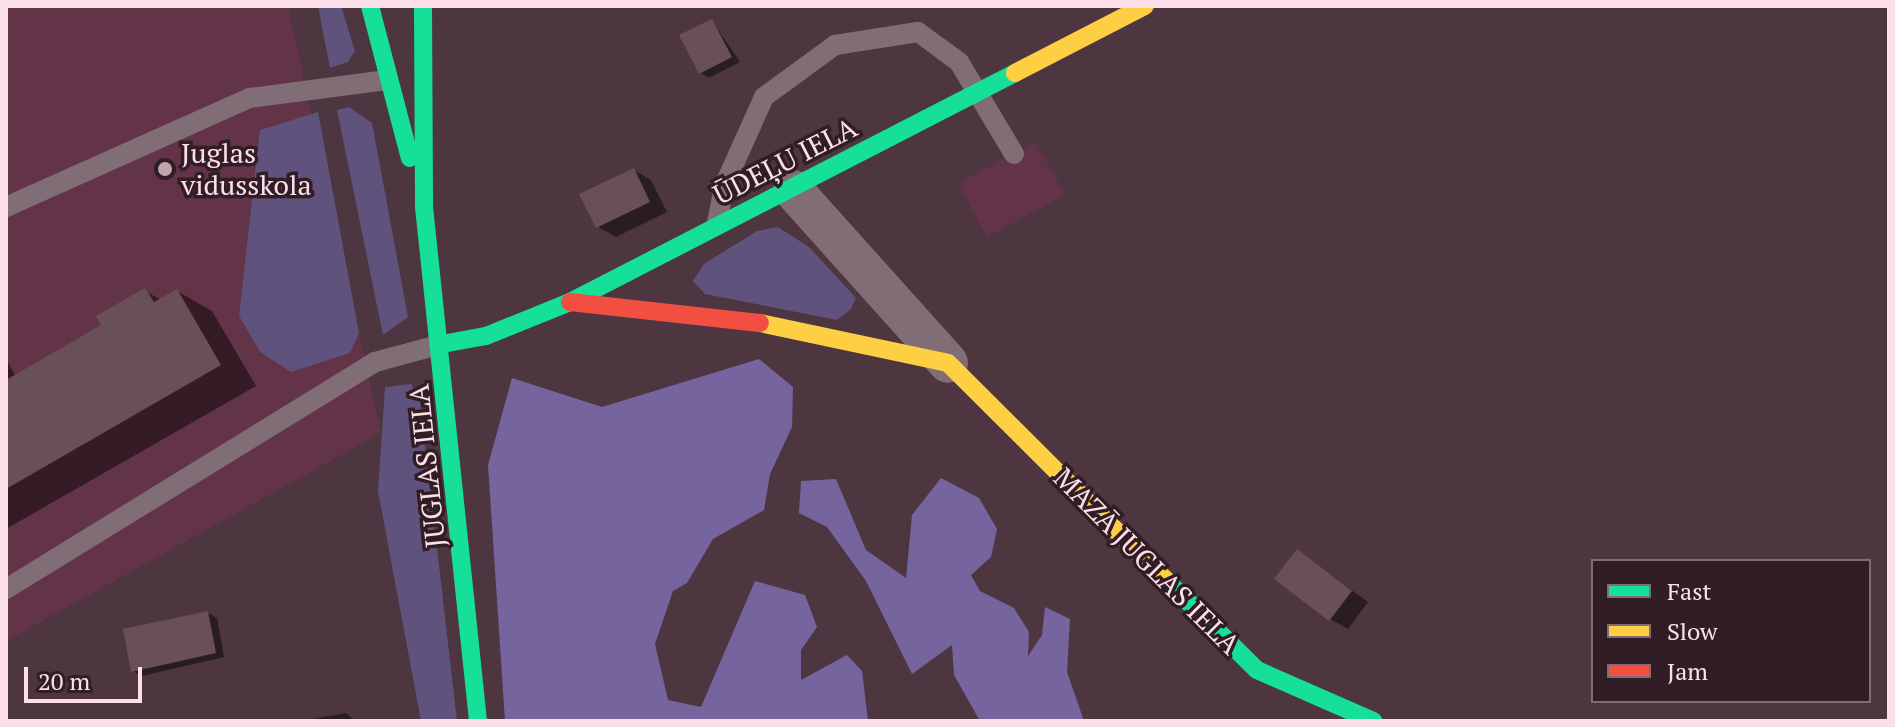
<!DOCTYPE html>
<meta charset="utf-8">
<style>
body{margin:0}
#map{position:relative;width:1895px;height:727px;overflow:hidden;background:#4e3640;font-family:"PT Serif",serif}
div>[style]{position:absolute}
.built>*{inset:0;background:#633348}
.green>*{inset:0;background:#5f537e}
.forest>*{inset:0;background:#76649f}
.shadow>*{inset:0;background:#0007}
.building>*{inset:0;background:#695056}
.lane>*{height:20px;margin:-10px;padding:0 10px;transform-origin:10px;border-radius:10px;background:#816d75}
.street>*{height:40px;margin:-20px;padding:0 20px;transform-origin:20px;border-radius:20px;background:#816d75}
.fast>*{height:18px;margin:-9px;padding:0 9px;transform-origin:9px;border-radius:9px;background:#16e098}
.slow>*{height:18px;margin:-9px;padding:0 9px;transform-origin:9px;border-radius:9px;background:#ffcf43}
.jam>*{height:18px;margin:-9px;padding:0 9px;transform-origin:9px;border-radius:9px;background:#f24e42}
.dots>*{width:22px;height:22px;translate:-50% -50%;box-sizing:border-box;border:4px solid #311d25;border-radius:50%}
span{translate:-50% -50%;white-space:nowrap;text-align:center;line-height:1.15;-webkit-text-stroke:7px #311d25;paint-order:stroke}
.poi-label{font-size:28px;color:#fcdfe9}
.left{translate:0 -50%;text-align:left}
.street-label{font-size:28px;color:#fcdfe9}
.frame{position:absolute;inset:0;border:8px solid #fcdfe9;pointer-events:none}
.legend{position:absolute;left:1591px;top:559px;width:280px;height:144px;box-sizing:border-box;background:#311d25;border:2px solid #826b73;margin:0;padding:10px 14px;list-style:none;font-size:24px;color:#fcdfe9}
.legend li{display:flex;align-items:center;gap:16px;height:40px}
.legend b{width:40px;border:2px solid #826b73}
.scale{position:absolute;left:24px;top:667px;width:118px;height:36px;box-sizing:border-box;border:4px solid #fcdfe9;border-top:0;padding-left:10px;font-size:24px;line-height:28px;white-space:nowrap;color:#fcdfe9;-webkit-text-stroke:6px #311d25;paint-order:stroke}
</style>
<div id="map">
<div class="built">
<div style="clip-path:polygon(6px 6px,288px 6px,381px 433px,6px 641px)"></div>
<div style="clip-path:polygon(1036px 142px,1065px 195px,987px 237px,958px 183px)"></div>
</div>
<div class="green">
<div style="clip-path:polygon(318px 6px,341px 6px,355px 51px,348px 62px,330px 68px)"></div>
<div style="clip-path:polygon(349px 107px,372px 123px,408px 317px,383px 335px,337px 110px)"></div>
<div style="clip-path:polygon(318px 112px,359px 333px,350px 353px,291px 372px,260px 352px,239px 316px,260px 130px)"></div>
<div style="clip-path:polygon(778px 227px,809px 247px,856px 298px,851px 309px,837px 320px,705px 294px,693px 281px,704px 264px,757px 231px)"></div>
<div style="clip-path:polygon(411px 384px,420px 401px,457px 721px,421px 721px,378px 491px,385px 387px)"></div>
</div>
<div class="forest">
<div style="clip-path:polygon(759px 359px,793px 387px,792px 427px,770px 474px,764px 510px,713px 539px,687px 583px,673px 591px,655px 644px,668px 700px,701px 707px,755px 581px,805px 595px,817px 627px,801px 650px,801px 680px,847px 655px,862px 671px,868px 721px,505px 721px,488px 465px,512px 378px,602px 407px)"></div>
<div style="clip-path:polygon(941px 478px,979px 498px,997px 529px,991px 557px,971px 575px,980px 591px,1014px 608px,1029px 632px,1028px 656px,1042px 635px,1045px 607px,1070px 619px,1067px 672px,1084px 721px,980px 721px,954px 675px,952px 645px,912px 674px,866px 581px,827px 527px,799px 513px,801px 481px,836px 479px,866px 550px,906px 578px,912px 515px)"></div>
</div>
<div class="shadow">
<div style="clip-path:polygon(712px 21px,740px 62px,709px 78px,701px 73px)"></div>
<div style="clip-path:polygon(634px 170px,651px 180px,667px 212px,616px 237px,598px 227px)"></div>
<div style="clip-path:polygon(145px 291px,161px 300px,177px 291px,212px 311px,256px 386px,6px 529px,6px 359px,16px 377px,103px 326px)"></div>
<div style="clip-path:polygon(1298px 552px,1368px 602px,1348px 629px,1330px 619px)"></div>
<div style="clip-path:polygon(208px 613px,217px 618px,224px 657px,142px 676px,133px 671px)"></div>
<div style="clip-path:polygon(346px 713px,355px 721px,301px 721px)"></div>
</div>
<div class="building">
<div style="clip-path:polygon(712px 19px,732px 57px,699px 74px,679px 35px)"></div>
<div style="clip-path:polygon(634px 168px,650px 202px,596px 228px,579px 194px)"></div>
<div style="clip-path:polygon(145px 288px,154px 302px,177px 289px,221px 365px,6px 489px,6px 380px,101px 325px,96px 316px)"></div>
<div style="clip-path:polygon(1297px 549px,1352px 591px,1329px 621px,1274px 579px)"></div>
<div style="clip-path:polygon(208px 611px,216px 653px,131px 672px,123px 629px)"></div>
</div>
<div class="lane">
<div style="left:6px;top:207px;width:267px;rotate:-24.1deg"></div>
<div style="left:250px;top:98px;width:138px;rotate:-7.5deg"></div>
<div style="left:717px;top:223px;width:38px;rotate:-79deg"></div>
<div style="left:724px;top:186px;width:98px;rotate:-65.8deg"></div>
<div style="left:764px;top:97px;width:88px;rotate:-36.2deg"></div>
<div style="left:835px;top:45px;width:84px;rotate:-8.9deg"></div>
<div style="left:918px;top:32px;width:51px;rotate:36.2deg"></div>
<div style="left:959px;top:62px;width:107px;rotate:59.1deg"></div>
<div style="left:6px;top:589px;width:433px;rotate:-31.6deg"></div>
<div style="left:375px;top:362px;width:69px;rotate:-15deg"></div>
</div>
<div class="street">
<div style="left:793px;top:190px;width:232px;rotate:48.1deg"></div>
</div>
<div class="fast">
<div style="left:370px;top:6px;width:157px;rotate:75.3deg"></div>
<div style="left:423px;top:6px;width:201px;rotate:89.7deg"></div>
<div style="left:424px;top:207px;width:517px;rotate:84deg"></div>
<div style="left:442px;top:344px;width:45px;rotate:-10.3deg"></div>
<div style="left:486px;top:336px;width:91px;rotate:-22deg"></div>
<div style="left:570px;top:302px;width:500px;rotate:-27.23deg"></div>
<div style="left:1165px;top:579px;width:129px;rotate:44.7deg"></div>
<div style="left:1257px;top:670px;width:127px;rotate:23.7deg"></div>
</div>
<div class="slow">
<div style="left:1015px;top:73px;width:146px;rotate:-27.3deg"></div>
<div style="left:760px;top:323px;width:192px;rotate:12deg"></div>
<div style="left:948px;top:363px;width:306px;rotate:44.9deg"></div>
</div>
<div class="jam">
<div style="left:570px;top:302px;width:191px;rotate:6.3deg"></div>
</div>
<div class="dots">
<div style="left:165px;top:169px;background:#bfa4ae"></div>
</div>
<div class="poi-label">
<span class="left" style="left:181px;top:169px">Juglas<br>vidusskola</span>
</div>
<div class="street-label">
<span style="left:785px;top:161px;rotate:-27deg">ŪDEĻU IELA</span>
<span style="left:427px;top:466px;rotate:-96deg">JUGLAS IELA</span>
<span style="left:1147px;top:561px;rotate:45deg">MAZĀ JUGLAS IELA</span>
</div>
<div class="frame"></div>
<ul class="legend">
<li><b style="height:10px;background:#16e098"></b>Fast</li>
<li><b style="height:10px;background:#ffcf43"></b>Slow</li>
<li><b style="height:10px;background:#f24e42"></b>Jam</li>
</ul>
<div class="scale">20 m</div>
</div>
